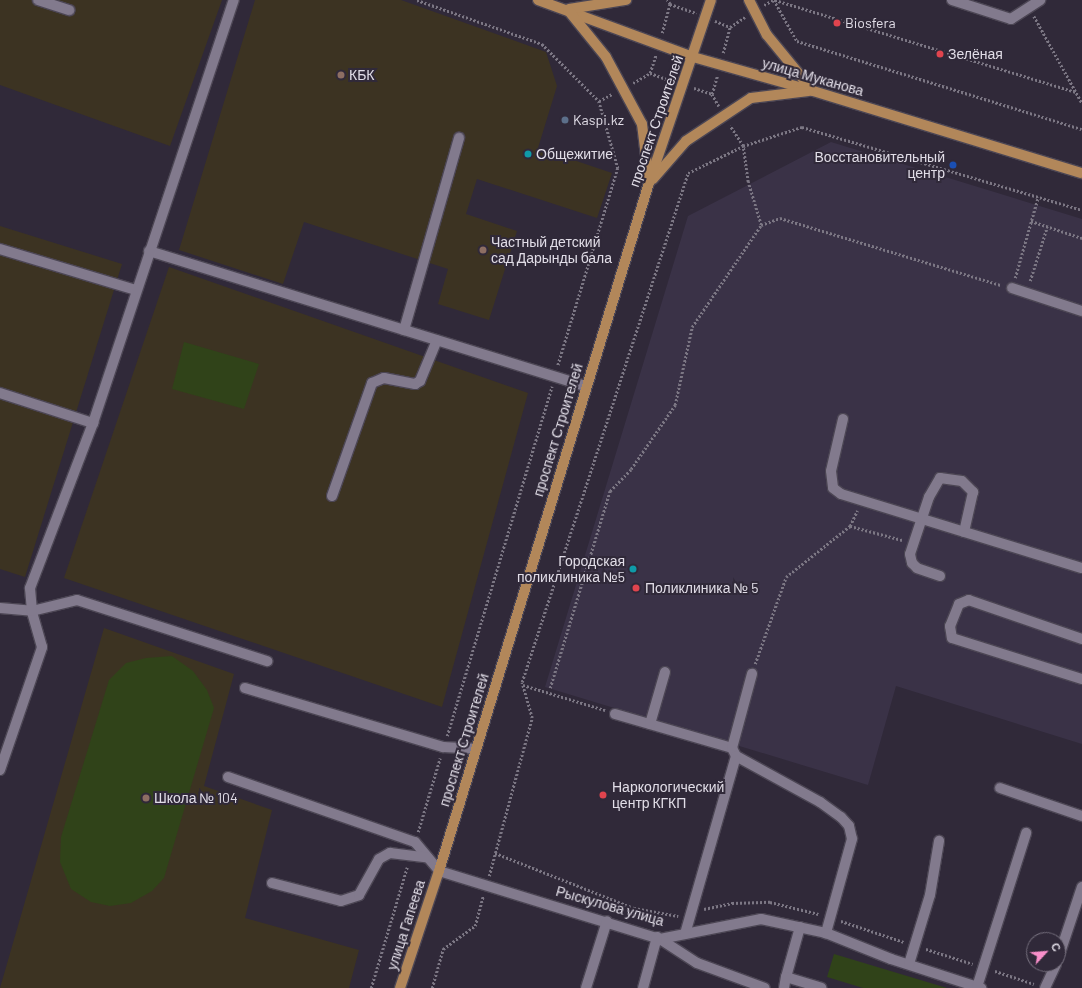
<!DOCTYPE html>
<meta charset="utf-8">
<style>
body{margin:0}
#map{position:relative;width:1082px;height:988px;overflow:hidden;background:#302939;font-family:Barlow,sans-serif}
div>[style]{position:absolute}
.built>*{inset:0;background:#3a3247}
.education>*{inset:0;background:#3c3322}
.green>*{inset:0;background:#304319}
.path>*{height:2.5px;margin-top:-1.25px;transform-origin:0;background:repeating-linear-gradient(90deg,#7c7784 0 2px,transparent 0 4px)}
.roads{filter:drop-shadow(1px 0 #4c4654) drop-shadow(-1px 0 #4c4654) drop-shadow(0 1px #4c4654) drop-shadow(0 -1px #4c4654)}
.minor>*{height:10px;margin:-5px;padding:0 5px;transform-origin:5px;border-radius:5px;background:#827a8d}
.major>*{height:10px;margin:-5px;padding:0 5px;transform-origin:5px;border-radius:5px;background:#b2875a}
.dots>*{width:11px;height:11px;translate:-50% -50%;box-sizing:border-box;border:2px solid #302939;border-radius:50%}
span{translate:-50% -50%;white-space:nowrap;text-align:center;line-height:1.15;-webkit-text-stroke:4px #302939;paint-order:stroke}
.poi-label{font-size:14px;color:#e1dde7}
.left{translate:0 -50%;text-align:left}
.right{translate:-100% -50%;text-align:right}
.street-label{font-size:14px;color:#e1dde7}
.north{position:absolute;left:1026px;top:932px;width:40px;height:40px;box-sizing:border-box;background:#302939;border:1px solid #77717f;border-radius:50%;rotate:64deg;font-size:11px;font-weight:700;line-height:16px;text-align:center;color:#e1dde7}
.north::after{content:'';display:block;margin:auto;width:14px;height:18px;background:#f98fca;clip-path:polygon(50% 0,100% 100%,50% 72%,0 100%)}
</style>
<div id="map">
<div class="built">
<div style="clip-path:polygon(831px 142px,1082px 219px,1082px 744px,896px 686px,868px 785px,545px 687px,688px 216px)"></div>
</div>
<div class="education">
<div style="clip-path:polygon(0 0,222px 0,170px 146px,0 85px)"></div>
<div style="clip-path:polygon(255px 0,401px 0,546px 52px,557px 86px,538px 148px,612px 173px,597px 218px,477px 179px,466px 214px,517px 231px,489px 320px,438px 304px,448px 269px,304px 222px,283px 284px,179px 250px)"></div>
<div style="clip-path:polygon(0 226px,122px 264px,25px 577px,0 569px)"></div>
<div style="clip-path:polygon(169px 267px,528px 393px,442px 707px,64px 578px)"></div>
<div style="clip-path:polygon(104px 628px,234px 674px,204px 786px,272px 810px,245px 918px,359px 950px,349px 988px,0 988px)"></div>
</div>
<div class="green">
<div style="clip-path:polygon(184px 342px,259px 364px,244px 409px,172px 389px)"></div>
<div style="clip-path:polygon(172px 656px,193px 671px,207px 690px,214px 708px,164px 878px,152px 891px,131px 903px,110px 906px,91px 902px,71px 889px,60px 862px,61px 837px,109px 680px,126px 663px,146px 658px)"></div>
<div style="clip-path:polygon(834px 954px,947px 988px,863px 988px,827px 977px)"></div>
</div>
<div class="path">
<div style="left:417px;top:0;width:133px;rotate:19.4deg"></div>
<div style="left:542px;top:44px;width:81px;rotate:45deg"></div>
<div style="left:599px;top:101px;width:70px;rotate:74.2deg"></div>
<div style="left:618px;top:168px;width:207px;rotate:106.9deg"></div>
<div style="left:774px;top:0;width:47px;rotate:60.7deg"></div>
<div style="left:797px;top:41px;width:298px;rotate:17.2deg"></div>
<div style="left:775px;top:0;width:315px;rotate:17deg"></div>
<div style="left:670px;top:4px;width:28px;rotate:19deg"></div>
<div style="left:764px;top:5px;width:10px;rotate:-29deg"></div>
<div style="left:1034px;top:16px;width:99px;rotate:61.1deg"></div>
<div style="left:715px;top:21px;width:16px;rotate:22deg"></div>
<div style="left:662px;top:33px;width:30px;rotate:-75deg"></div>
<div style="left:670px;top:4px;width:5px;rotate:-127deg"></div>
<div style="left:723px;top:53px;width:27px;rotate:-75deg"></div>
<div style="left:730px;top:27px;width:18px;rotate:-34deg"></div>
<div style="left:650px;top:73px;width:23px;rotate:20deg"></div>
<div style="left:633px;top:83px;width:20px;rotate:-30deg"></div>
<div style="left:650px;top:73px;width:19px;rotate:-72deg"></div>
<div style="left:694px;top:88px;width:19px;rotate:18deg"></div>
<div style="left:712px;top:94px;width:14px;rotate:60deg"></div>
<div style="left:712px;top:94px;width:19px;rotate:-74deg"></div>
<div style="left:599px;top:101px;width:15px;rotate:-28deg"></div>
<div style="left:1031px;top:221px;width:54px;rotate:18.4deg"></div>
<div style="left:761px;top:225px;width:20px;rotate:-20deg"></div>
<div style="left:780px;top:218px;width:231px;rotate:16.9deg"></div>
<div style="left:1015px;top:278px;width:84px;rotate:-74.1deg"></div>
<div style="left:1030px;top:281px;width:57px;rotate:-72.5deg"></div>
<div style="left:850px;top:526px;width:54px;rotate:15.1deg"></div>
<div style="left:755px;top:664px;width:92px;rotate:-70.4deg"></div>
<div style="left:786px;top:577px;width:82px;rotate:-38.6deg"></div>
<div style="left:850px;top:526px;width:17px;rotate:-65deg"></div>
<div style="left:523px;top:685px;width:86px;rotate:17deg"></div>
<div style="left:550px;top:688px;width:206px;rotate:-73.1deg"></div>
<div style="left:610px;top:491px;width:30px;rotate:-46deg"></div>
<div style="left:631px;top:469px;width:78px;rotate:-55.5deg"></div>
<div style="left:675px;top:405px;width:80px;rotate:-77.7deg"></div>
<div style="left:692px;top:327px;width:123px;rotate:-55.9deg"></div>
<div style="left:761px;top:225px;width:45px;rotate:-106.8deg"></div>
<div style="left:748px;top:182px;width:36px;rotate:-98deg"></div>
<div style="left:743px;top:146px;width:24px;rotate:-123deg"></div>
<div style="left:447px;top:736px;width:365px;rotate:-73.3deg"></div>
<div style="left:418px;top:832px;width:77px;rotate:-73.4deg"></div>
<div style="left:495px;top:853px;width:149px;rotate:21.6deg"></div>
<div style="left:634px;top:908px;width:45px;rotate:10.3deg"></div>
<div style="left:489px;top:876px;width:164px;rotate:-74.8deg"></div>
<div style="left:532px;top:718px;width:37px;rotate:-106deg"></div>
<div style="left:522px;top:682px;width:535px;rotate:-71.94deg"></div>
<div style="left:688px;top:173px;width:61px;rotate:-26.1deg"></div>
<div style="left:743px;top:146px;width:62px;rotate:-17.9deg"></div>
<div style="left:802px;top:127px;width:292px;rotate:16.5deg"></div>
<div style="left:704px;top:909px;width:29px;rotate:-12deg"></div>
<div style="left:732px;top:903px;width:38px;rotate:-2deg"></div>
<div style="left:770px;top:902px;width:50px;rotate:13.8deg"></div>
<div style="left:841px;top:921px;width:66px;rotate:18.4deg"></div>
<div style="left:926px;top:949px;width:49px;rotate:17.7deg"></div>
<div style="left:995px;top:971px;width:41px;rotate:18.4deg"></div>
<div style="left:371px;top:988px;width:126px;rotate:-73.4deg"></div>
<div style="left:432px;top:988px;width:41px;rotate:-74.2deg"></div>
<div style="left:443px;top:949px;width:39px;rotate:-36deg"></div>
<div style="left:475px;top:926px;width:31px;rotate:-75deg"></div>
</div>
<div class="roads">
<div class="minor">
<div style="left:38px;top:0;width:33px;rotate:18deg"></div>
<div style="left:952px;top:0;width:62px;rotate:17.9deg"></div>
<div style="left:1011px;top:19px;width:35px;rotate:-33deg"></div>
<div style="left:0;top:249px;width:142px;rotate:16.8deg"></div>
<div style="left:149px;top:251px;width:457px;rotate:17.2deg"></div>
<div style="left:1012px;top:288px;width:74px;rotate:18.2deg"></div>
<div style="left:404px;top:330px;width:200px;rotate:-74deg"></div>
<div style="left:0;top:393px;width:98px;rotate:17.9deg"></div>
<div style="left:843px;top:419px;width:53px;rotate:103deg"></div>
<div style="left:831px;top:471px;width:17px;rotate:83deg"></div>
<div style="left:833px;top:488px;width:10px;rotate:37deg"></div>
<div style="left:841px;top:494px;width:252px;rotate:17.1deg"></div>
<div style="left:332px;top:496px;width:120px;rotate:-70.5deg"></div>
<div style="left:372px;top:383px;width:13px;rotate:-23deg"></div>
<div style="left:384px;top:378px;width:32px;rotate:11deg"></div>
<div style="left:415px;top:384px;width:6px;rotate:-31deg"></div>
<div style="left:420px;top:381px;width:44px;rotate:-67.5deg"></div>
<div style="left:940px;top:576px;width:24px;rotate:-161deg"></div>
<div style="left:917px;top:568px;width:7px;rotate:-135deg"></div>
<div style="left:912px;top:563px;width:9px;rotate:-103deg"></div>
<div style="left:910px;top:554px;width:60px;rotate:-71.6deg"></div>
<div style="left:929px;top:497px;width:22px;rotate:-60deg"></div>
<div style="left:940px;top:478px;width:22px;rotate:8deg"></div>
<div style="left:962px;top:481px;width:16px;rotate:45deg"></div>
<div style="left:973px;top:492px;width:41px;rotate:102.7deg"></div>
<div style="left:0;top:608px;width:32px;rotate:5deg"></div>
<div style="left:32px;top:611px;width:46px;rotate:-13.7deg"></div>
<div style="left:77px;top:600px;width:200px;rotate:17.8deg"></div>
<div style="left:1082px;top:639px;width:120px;rotate:-161deg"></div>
<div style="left:969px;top:600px;width:11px;rotate:158deg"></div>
<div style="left:959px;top:604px;width:24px;rotate:112deg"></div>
<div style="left:950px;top:626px;width:12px;rotate:81deg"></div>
<div style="left:952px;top:638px;width:136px;rotate:17.5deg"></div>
<div style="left:245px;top:688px;width:207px;rotate:16.6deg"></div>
<div style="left:443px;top:747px;width:33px;rotate:3deg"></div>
<div style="left:615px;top:714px;width:122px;rotate:16.2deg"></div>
<div style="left:732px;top:748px;width:9px;rotate:63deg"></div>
<div style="left:736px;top:756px;width:96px;rotate:28.7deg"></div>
<div style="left:820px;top:802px;width:26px;rotate:36deg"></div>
<div style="left:841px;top:817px;width:12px;rotate:48deg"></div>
<div style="left:849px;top:826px;width:13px;rotate:77deg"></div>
<div style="left:852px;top:839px;width:98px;rotate:105.5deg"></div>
<div style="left:650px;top:724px;width:54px;rotate:-73.9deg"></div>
<div style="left:732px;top:748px;width:77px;rotate:-74.9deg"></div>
<div style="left:0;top:770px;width:130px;rotate:-71.1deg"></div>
<div style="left:42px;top:647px;width:37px;rotate:-106deg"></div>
<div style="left:32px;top:611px;width:23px;rotate:-95deg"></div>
<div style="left:30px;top:588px;width:177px;rotate:-69.1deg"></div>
<div style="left:93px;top:423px;width:446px;rotate:-71.6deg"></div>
<div style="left:228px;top:777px;width:198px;rotate:19.2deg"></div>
<div style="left:415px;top:842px;width:38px;rotate:50deg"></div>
<div style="left:439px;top:871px;width:231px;rotate:17.1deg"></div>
<div style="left:660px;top:939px;width:103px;rotate:-11.2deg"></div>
<div style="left:761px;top:919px;width:66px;rotate:12.2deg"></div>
<div style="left:826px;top:933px;width:70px;rotate:21.8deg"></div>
<div style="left:891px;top:959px;width:95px;rotate:17.9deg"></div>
<div style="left:1000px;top:788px;width:87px;rotate:18.9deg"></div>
<div style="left:272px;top:883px;width:71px;rotate:14.6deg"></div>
<div style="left:341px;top:901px;width:19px;rotate:-18deg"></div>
<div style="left:359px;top:895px;width:41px;rotate:-60.9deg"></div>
<div style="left:379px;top:859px;width:13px;rotate:-29deg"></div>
<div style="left:390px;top:853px;width:38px;rotate:7deg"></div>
<div style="left:800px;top:927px;width:52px;rotate:105.6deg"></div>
<div style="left:786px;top:977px;width:37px;rotate:17deg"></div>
<div style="left:685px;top:934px;width:185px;rotate:-74deg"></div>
<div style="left:660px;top:939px;width:44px;rotate:33deg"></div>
<div style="left:697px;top:963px;width:72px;rotate:20.2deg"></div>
<div style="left:1058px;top:959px;width:76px;rotate:-71.6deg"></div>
<div style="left:909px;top:964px;width:72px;rotate:-73.1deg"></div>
<div style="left:930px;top:895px;width:55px;rotate:-80.5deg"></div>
<div style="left:977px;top:987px;width:162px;rotate:-72.3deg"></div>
<div style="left:586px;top:988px;width:70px;rotate:-72.6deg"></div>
<div style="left:643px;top:988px;width:53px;rotate:-74.6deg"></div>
<div style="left:784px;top:988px;width:11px;rotate:-80deg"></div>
<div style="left:1045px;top:988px;width:26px;rotate:-65deg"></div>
</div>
<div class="major">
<div style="left:538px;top:0;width:165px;rotate:20.2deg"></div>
<div style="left:693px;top:57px;width:125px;rotate:15.8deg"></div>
<div style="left:813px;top:91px;width:281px;rotate:17deg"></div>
<div style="left:749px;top:0;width:39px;rotate:63deg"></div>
<div style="left:767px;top:35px;width:72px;rotate:50.6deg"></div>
<div style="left:569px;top:9px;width:58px;rotate:-9deg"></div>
<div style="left:568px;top:10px;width:60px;rotate:51deg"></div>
<div style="left:606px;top:57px;width:76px;rotate:61.8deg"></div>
<div style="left:642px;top:124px;width:57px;rotate:83deg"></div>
<div style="left:653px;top:179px;width:50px;rotate:-49deg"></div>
<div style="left:686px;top:141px;width:78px;rotate:-33.5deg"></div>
<div style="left:751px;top:98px;width:58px;rotate:-6.9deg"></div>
<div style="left:400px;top:988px;width:123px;rotate:-71.6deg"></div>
<div style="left:439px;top:871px;width:719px;rotate:-73.03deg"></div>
<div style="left:649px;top:183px;width:193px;rotate:-71.3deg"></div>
</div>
</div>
<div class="dots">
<div style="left:837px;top:23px;background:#e0444e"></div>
<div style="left:940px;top:54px;background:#e0444e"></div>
<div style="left:341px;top:75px;background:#8d6e63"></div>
<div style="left:565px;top:120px;background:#5c6f8a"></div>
<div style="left:528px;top:154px;background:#0f9aa8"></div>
<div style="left:953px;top:165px;background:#1a4fb4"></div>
<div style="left:483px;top:250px;background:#8d6e63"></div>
<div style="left:633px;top:569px;background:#0f9aa8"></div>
<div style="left:636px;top:588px;background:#e0444e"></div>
<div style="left:603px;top:795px;background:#e0444e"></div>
<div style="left:146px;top:798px;background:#8d6e63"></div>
</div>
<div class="poi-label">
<span class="left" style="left:845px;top:23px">Biosfera</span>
<span class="left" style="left:948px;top:54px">Зелёная</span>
<span class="left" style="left:349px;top:75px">КБК</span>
<span class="left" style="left:573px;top:120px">Kaspi.kz</span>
<span class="left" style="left:536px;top:154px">Общежитие</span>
<span class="right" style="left:945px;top:165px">Восстановительный<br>центр</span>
<span class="left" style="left:491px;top:250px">Частный детский<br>сад Дарынды бала</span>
<span class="right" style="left:625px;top:569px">Городская<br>поликлиника №5</span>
<span class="left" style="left:645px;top:588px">Поликлиника № 5</span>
<span class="left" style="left:612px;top:795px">Наркологический<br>центр КГКП</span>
<span class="left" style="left:154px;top:798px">Школа № 104</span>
</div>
<div class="street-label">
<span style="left:813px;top:77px;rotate:16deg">улица Муканова</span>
<span style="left:656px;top:121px;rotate:-71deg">проспект Строителей</span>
<span style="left:558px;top:430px;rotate:-73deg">проспект Строителей</span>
<span style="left:464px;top:740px;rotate:-73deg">проспект Строителей</span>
<span style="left:610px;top:906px;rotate:16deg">Рыскулова улица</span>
<span style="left:406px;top:925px;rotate:-72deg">улица Гапеева</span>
</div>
<div class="north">С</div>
</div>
